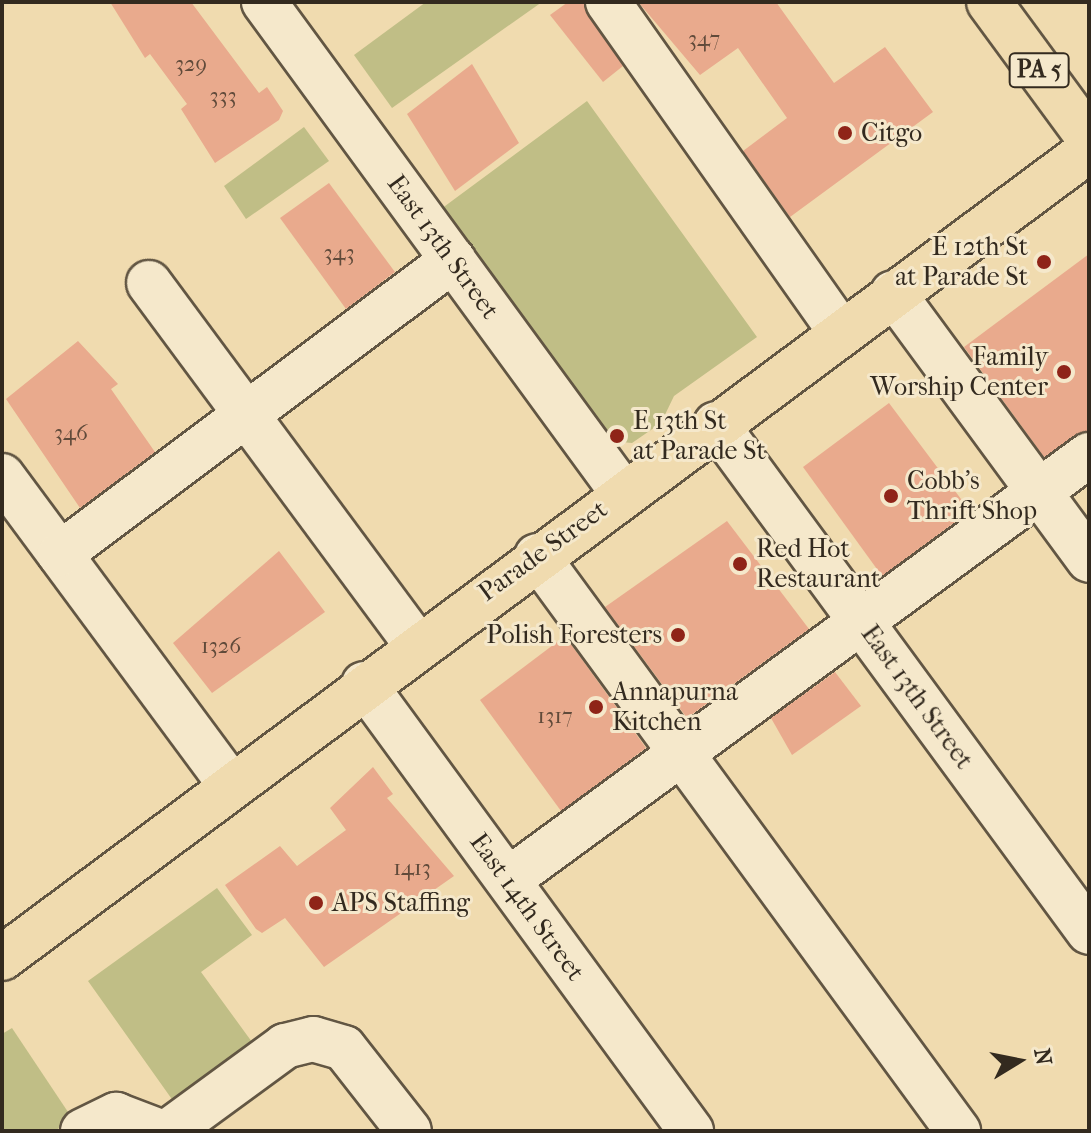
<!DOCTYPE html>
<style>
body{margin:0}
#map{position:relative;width:1091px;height:1133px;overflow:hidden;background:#f0dbaf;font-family:"IM FELL French Canon",serif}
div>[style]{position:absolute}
.green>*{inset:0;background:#c0be86}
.building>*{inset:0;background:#e9aa8d}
.roads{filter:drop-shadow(2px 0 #625643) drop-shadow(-2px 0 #625643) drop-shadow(0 2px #625643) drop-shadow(0 -2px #625643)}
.minor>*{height:44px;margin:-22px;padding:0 22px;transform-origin:22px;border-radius:22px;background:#f5e8cb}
.major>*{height:44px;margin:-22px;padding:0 22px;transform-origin:22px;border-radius:22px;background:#f0dbaf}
.dots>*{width:22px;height:22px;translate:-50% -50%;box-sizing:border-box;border:4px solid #f5e8cb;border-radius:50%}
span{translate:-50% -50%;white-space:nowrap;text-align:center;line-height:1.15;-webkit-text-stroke:6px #f5e8cb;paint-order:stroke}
.number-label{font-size:22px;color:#604a3a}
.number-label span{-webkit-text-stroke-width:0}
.shield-label span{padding:2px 6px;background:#f5e8cb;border:2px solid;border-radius:6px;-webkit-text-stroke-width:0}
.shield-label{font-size:24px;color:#332a1f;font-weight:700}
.poi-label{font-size:26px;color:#332a1f}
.left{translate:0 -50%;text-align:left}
.right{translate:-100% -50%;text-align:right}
.street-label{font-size:26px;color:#332a1f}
.frame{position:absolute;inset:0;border:4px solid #332a1f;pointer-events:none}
.north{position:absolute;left:979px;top:1021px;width:80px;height:80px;-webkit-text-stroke:6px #f5e8cb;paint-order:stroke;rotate:80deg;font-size:22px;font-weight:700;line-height:32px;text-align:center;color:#332a1f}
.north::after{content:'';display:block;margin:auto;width:28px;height:36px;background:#332a1f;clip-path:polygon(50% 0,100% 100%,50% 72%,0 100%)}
</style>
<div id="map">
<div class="green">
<div style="clip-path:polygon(426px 2px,542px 2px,392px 108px,354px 55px)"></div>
<div style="clip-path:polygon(587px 101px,757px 337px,674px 396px,661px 423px,632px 443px,612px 441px,441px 209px)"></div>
<div style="clip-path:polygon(304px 127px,329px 161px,246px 219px,224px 186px)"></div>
<div style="clip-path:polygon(217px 888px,252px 935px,201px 972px,260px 1053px,181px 1112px,88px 981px)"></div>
<div style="clip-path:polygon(12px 1028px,68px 1112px,57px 1131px,2px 1131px,2px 1034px)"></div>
</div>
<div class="building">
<div style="clip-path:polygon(110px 2px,191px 2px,259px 93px,267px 87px,283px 111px,279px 120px,215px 163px,181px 109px,187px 104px,150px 54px,145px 58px)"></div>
<div style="clip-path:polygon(568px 2px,583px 2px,623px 66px,603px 82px,550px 15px)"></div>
<div style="clip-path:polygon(776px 2px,834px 83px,885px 47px,933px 112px,790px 217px,743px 151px,787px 118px,738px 48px,700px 75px,639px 3px)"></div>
<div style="clip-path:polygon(472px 64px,519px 143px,455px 191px,407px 114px)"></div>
<div style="clip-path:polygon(329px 183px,395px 272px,346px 309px,280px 218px)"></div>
<div style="clip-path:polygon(1089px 254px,1089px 430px,1044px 457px,964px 347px)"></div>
<div style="clip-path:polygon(78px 341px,118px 384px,111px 389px,155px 452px,80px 508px,6px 399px)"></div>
<div style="clip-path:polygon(889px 403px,970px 511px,882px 576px,803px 467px)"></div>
<div style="clip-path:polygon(727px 521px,809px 629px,687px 718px,605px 607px)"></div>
<div style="clip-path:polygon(279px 551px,325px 612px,212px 693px,173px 643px)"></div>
<div style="clip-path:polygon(565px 636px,646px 748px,561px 811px,480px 700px)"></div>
<div style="clip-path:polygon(835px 672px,861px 706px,792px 755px,771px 718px)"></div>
<div style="clip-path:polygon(373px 767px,393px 794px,387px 798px,454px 876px,324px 967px,285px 918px,262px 933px,256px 929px,225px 885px,280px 846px,297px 866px,346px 830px,330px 808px)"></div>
</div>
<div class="roads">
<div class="minor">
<div style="left:264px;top:2px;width:608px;rotate:53.83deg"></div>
<div style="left:608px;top:2px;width:403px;rotate:54.8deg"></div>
<div style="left:149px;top:283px;width:450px;rotate:53.5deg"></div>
<div style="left:893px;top:293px;width:331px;rotate:53.7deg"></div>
<div style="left:716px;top:424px;width:630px;rotate:53.71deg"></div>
<div style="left:2px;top:476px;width:382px;rotate:53.5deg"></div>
<div style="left:60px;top:554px;width:491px;rotate:-36.8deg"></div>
<div style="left:537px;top:556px;width:713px;rotate:53.79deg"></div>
<div style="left:364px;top:684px;width:554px;rotate:53.81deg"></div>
<div style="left:508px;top:880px;width:720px;rotate:-36.19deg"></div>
<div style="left:83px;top:1131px;width:37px;rotate:-26deg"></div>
<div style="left:116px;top:1115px;width:45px;rotate:20.9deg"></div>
<div style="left:169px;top:1131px;width:144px;rotate:-36.2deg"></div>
<div style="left:285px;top:1046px;width:29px;rotate:-14deg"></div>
<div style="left:313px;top:1039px;width:32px;rotate:16deg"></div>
<div style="left:344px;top:1048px;width:105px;rotate:51.9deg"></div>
</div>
<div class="major">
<div style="left:989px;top:2px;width:169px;rotate:53.7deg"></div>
<div style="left:2px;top:958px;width:1354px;rotate:-36.62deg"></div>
</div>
</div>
<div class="dots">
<div style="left:845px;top:133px;background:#8f2418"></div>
<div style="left:1044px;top:262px;background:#8f2418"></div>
<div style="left:1064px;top:372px;background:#8f2418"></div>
<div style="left:617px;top:436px;background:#8f2418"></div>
<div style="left:891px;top:496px;background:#8f2418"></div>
<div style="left:740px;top:564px;background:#8f2418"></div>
<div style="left:678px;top:635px;background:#8f2418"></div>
<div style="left:596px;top:707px;background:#8f2418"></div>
<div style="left:316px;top:903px;background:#8f2418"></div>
</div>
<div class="number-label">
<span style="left:704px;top:40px">347</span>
<span style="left:191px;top:65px">329</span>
<span style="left:223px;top:97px">333</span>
<span style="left:339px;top:254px">343</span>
<span style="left:71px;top:434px">346</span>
<span style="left:221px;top:647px">1326</span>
<span style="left:555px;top:717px">1317</span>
<span style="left:412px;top:869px">1413</span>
</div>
<div class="shield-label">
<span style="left:1039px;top:70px">PA 5</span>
</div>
<div class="poi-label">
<span class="left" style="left:861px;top:133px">Citgo</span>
<span class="right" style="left:1028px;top:262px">E 12th St<br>at Parade St</span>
<span class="right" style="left:1048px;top:372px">Family<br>Worship Center</span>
<span class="left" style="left:633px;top:436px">E 13th St<br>at Parade St</span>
<span class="left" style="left:907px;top:496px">Cobb's<br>Thrift Shop</span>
<span class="left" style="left:756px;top:564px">Red Hot<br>Restaurant</span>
<span class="right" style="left:662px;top:635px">Polish Foresters</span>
<span class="left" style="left:612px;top:707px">Annapurna<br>Kitchen</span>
<span class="left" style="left:332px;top:903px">APS Staffing</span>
</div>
<div class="street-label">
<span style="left:443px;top:247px;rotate:54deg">East 13th Street</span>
<span style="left:543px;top:551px;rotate:-36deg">Parade Street</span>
<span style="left:917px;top:697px;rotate:54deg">East 13th Street</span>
<span style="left:527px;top:907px;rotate:54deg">East 14th Street</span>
</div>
<div class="frame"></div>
<div class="north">N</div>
</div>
